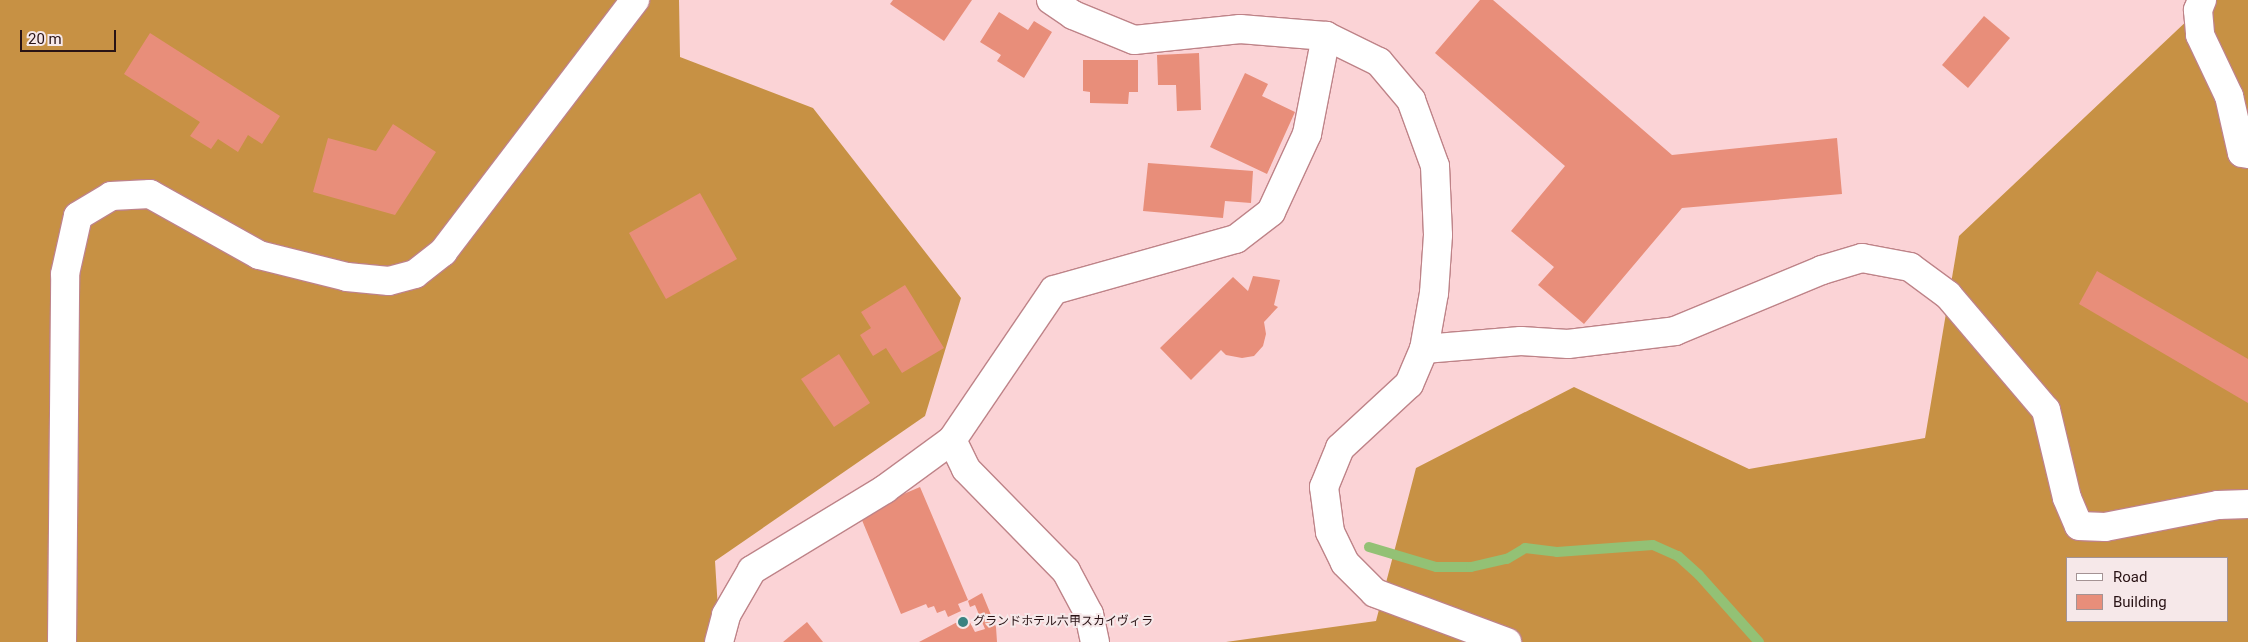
<!DOCTYPE html>
<meta charset="utf-8">
<style>
body{margin:0}
#map{position:relative;width:2248px;height:642px;overflow:hidden;background:#fbd3d6;font-family:Roboto,"Noto Sans JP",sans-serif}
div>[style]{position:absolute}
.forest>*{inset:0;background:#c79144}
.stream>*{height:10px;margin:-5px;padding:0 5px;transform-origin:5px;border-radius:5px;background:#93c175}
.building>*{inset:0;background:#e88e7a}
.roads{filter:drop-shadow(1px 0 #be8388) drop-shadow(-1px 0 #be8388) drop-shadow(0 1px #be8388) drop-shadow(0 -1px #be8388)}
.minor>*{height:28px;margin:-14px;padding:0 14px;transform-origin:14px;border-radius:14px;background:#fff}
.tertiary>*{height:28px;margin:-14px;padding:0 14px;transform-origin:14px;border-radius:14px;background:#fff}
.dots>*{width:14px;height:14px;translate:-50% -50%;box-sizing:border-box;border:2px solid #f6e8e9;border-radius:50%}
span{translate:-50% -50%;white-space:nowrap;text-align:center;line-height:1.15;-webkit-text-stroke:4px #f6e8e9;paint-order:stroke}
.poi-label{font-size:12px;color:#291315}
.left{translate:0 -50%;text-align:left}
.legend{position:absolute;left:2066px;top:557px;width:162px;height:65px;box-sizing:border-box;background:#f6e8e9;border:1px solid #a49394;margin:0;padding:6px 9px;list-style:none;font-size:15px;color:#291315}
.legend li{display:flex;align-items:center;gap:10px;height:25px}
.legend b{width:25px;border:1px solid #a49394}
.scale{position:absolute;left:20px;top:30px;width:96px;height:22px;box-sizing:border-box;border:2px solid #291315;border-top:0;padding-left:6px;font-size:15px;line-height:18px;white-space:nowrap;color:#291315;-webkit-text-stroke:4px #f6e8e9;paint-order:stroke}
</style>
<div id="map">
<div class="forest">
<div style="clip-path:polygon(0 0,679px 0,680px 57px,813px 108px,961px 298px,925px 416px,715px 561px,720px 642px,0 642px)"></div>
<div style="clip-path:polygon(evenodd,2209px 0,2248px 0,2248px 642px,1226px 642px,1376px 621px,1416px 468px,1574px 387px,1749px 469px,1925px 438px,1959px 236px,2209px 0,2067px 558px,2227px 558px,2227px 621px,2067px 621px,2067px 558px)"></div>
</div>
<div class="stream">
<div style="left:1369px;top:547px;width:70px;rotate:16.6deg"></div>
<div style="left:1436px;top:567px;width:35px"></div>
<div style="left:1471px;top:567px;width:37px;rotate:-13deg"></div>
<div style="left:1507px;top:559px;width:21px;rotate:-31deg"></div>
<div style="left:1525px;top:548px;width:32px;rotate:7deg"></div>
<div style="left:1557px;top:552px;width:96px;rotate:-4.2deg"></div>
<div style="left:1653px;top:545px;width:27px;rotate:24deg"></div>
<div style="left:1678px;top:556px;width:28px;rotate:42deg"></div>
<div style="left:1699px;top:575px;width:90px;rotate:48.2deg"></div>
</div>
<div class="building">
<div style="clip-path:polygon(893px 0,972px 0,944px 41px,890px 4px)"></div>
<div style="clip-path:polygon(1480px 0,1493px 0,1672px 155px,1837px 138px,1842px 194px,1682px 208px,1584px 324px,1538px 285px,1554px 267px,1511px 231px,1565px 166px,1435px 53px)"></div>
<div style="clip-path:polygon(999px 12px,1028px 30px,1034px 21px,1052px 32px,1024px 78px,997px 61px,1001px 55px,980px 42px)"></div>
<div style="clip-path:polygon(1984px 16px,2010px 38px,1968px 88px,1942px 65px)"></div>
<div style="clip-path:polygon(150px 33px,280px 116px,262px 144px,248px 135px,238px 152px,218px 139px,211px 149px,190px 136px,200px 122px,124px 74px)"></div>
<div style="clip-path:polygon(1199px 53px,1201px 110px,1177px 111px,1176px 85px,1158px 85px,1157px 55px)"></div>
<div style="clip-path:polygon(1083px 60px,1138px 60px,1138px 92px,1129px 92px,1128px 104px,1090px 103px,1090px 92px,1083px 91px)"></div>
<div style="clip-path:polygon(1245px 73px,1268px 84px,1262px 96px,1295px 112px,1267px 174px,1210px 147px)"></div>
<div style="clip-path:polygon(393px 124px,436px 152px,395px 215px,313px 192px,328px 138px,376px 151px)"></div>
<div style="clip-path:polygon(1148px 163px,1253px 171px,1251px 203px,1225px 201px,1223px 218px,1143px 211px)"></div>
<div style="clip-path:polygon(700px 193px,737px 259px,666px 299px,629px 233px)"></div>
<div style="clip-path:polygon(2097px 271px,2248px 359px,2248px 403px,2079px 304px)"></div>
<div style="clip-path:polygon(1253px 276px,1280px 280px,1274px 305px,1278px 307px,1264px 322px,1266px 334px,1263px 346px,1254px 356px,1242px 358px,1226px 355px,1221px 350px,1191px 380px,1160px 348px,1233px 277px,1248px 291px)"></div>
<div style="clip-path:polygon(905px 285px,944px 348px,902px 373px,886px 348px,873px 356px,860px 335px,871px 328px,861px 312px)"></div>
<div style="clip-path:polygon(839px 354px,870px 403px,834px 427px,801px 379px)"></div>
<div style="clip-path:polygon(920px 487px,968px 600px,958px 604px,961px 611px,948px 617px,945px 610px,937px 613px,934px 606px,928px 608px,926px 604px,901px 614px,859px 513px)"></div>
<div style="clip-path:polygon(982px 593px,996px 627px,997px 642px,919px 642px,967px 617px,975px 632px,985px 629px,975px 605px,970px 607px,968px 601px)"></div>
<div style="clip-path:polygon(807px 622px,823px 642px,783px 642px)"></div>
</div>
<div class="roads">
<div class="minor">
<div style="left:2202px;top:0;width:11px;rotate:112deg"></div>
<div style="left:2198px;top:10px;width:25px;rotate:85deg"></div>
<div style="left:2200px;top:35px;width:68px;rotate:64.6deg"></div>
<div style="left:2229px;top:96px;width:58px;rotate:77.2deg"></div>
<div style="left:2242px;top:153px;width:6px;rotate:9deg"></div>
<div style="left:1424px;top:349px;width:97px;rotate:-4.7deg"></div>
<div style="left:1521px;top:341px;width:47px;rotate:3.7deg"></div>
<div style="left:1568px;top:344px;width:108px;rotate:-6.9deg"></div>
<div style="left:1675px;top:331px;width:159px;rotate:-22.5deg"></div>
<div style="left:1822px;top:270px;width:42px;rotate:-16.7deg"></div>
<div style="left:1862px;top:258px;width:49px;rotate:10.6deg"></div>
<div style="left:1910px;top:267px;width:47px;rotate:36.4deg"></div>
<div style="left:1948px;top:295px;width:151px;rotate:49.6deg"></div>
<div style="left:2046px;top:410px;width:90px;rotate:76.6deg"></div>
<div style="left:2067px;top:498px;width:30px;rotate:67deg"></div>
<div style="left:2079px;top:526px;width:26px;rotate:2deg"></div>
<div style="left:2105px;top:527px;width:115px;rotate:-11deg"></div>
<div style="left:2218px;top:505px;width:30px;rotate:-2deg"></div>
<div style="left:952px;top:440px;width:32px;rotate:64deg"></div>
<div style="left:966px;top:469px;width:143px;rotate:45.6deg"></div>
<div style="left:1066px;top:571px;width:49px;rotate:61.9deg"></div>
<div style="left:1089px;top:614px;width:29px;rotate:78deg"></div>
<div style="left:719px;top:642px;width:28px;rotate:-75deg"></div>
<div style="left:726px;top:615px;width:52px;rotate:-60deg"></div>
<div style="left:752px;top:570px;width:156px;rotate:-31.3deg"></div>
<div style="left:885px;top:489px;width:83px;rotate:-36.2deg"></div>
<div style="left:952px;top:440px;width:181px;rotate:-55.8deg"></div>
<div style="left:1054px;top:290px;width:189px;rotate:-15.7deg"></div>
<div style="left:1236px;top:239px;width:44px;rotate:-37.6deg"></div>
<div style="left:1271px;top:212px;width:86px;rotate:-65.2deg"></div>
<div style="left:1307px;top:134px;width:100px;rotate:-79deg"></div>
</div>
<div class="tertiary">
<div style="left:1051px;top:0;width:27px;rotate:34deg"></div>
<div style="left:1073px;top:15px;width:66px;rotate:22.3deg"></div>
<div style="left:1134px;top:40px;width:107px;rotate:-5.9deg"></div>
<div style="left:1240px;top:29px;width:86px;rotate:4.7deg"></div>
<div style="left:1326px;top:36px;width:59px;rotate:26.1deg"></div>
<div style="left:1379px;top:62px;width:50px;rotate:49.9deg"></div>
<div style="left:1411px;top:100px;width:70px;rotate:70deg"></div>
<div style="left:1435px;top:166px;width:69px;rotate:87.5deg"></div>
<div style="left:1438px;top:235px;width:58px;rotate:93.9deg"></div>
<div style="left:1434px;top:293px;width:57px;rotate:100.1deg"></div>
<div style="left:1424px;top:349px;width:38px;rotate:113deg"></div>
<div style="left:1409px;top:384px;width:94px;rotate:137.2deg"></div>
<div style="left:1340px;top:448px;width:42px;rotate:112.3deg"></div>
<div style="left:1324px;top:487px;width:45px;rotate:82.4deg"></div>
<div style="left:1330px;top:532px;width:34px;rotate:64deg"></div>
<div style="left:1345px;top:563px;width:42px;rotate:45deg"></div>
<div style="left:1375px;top:593px;width:141px;rotate:20.4deg"></div>
<div style="left:62px;top:642px;width:368px;rotate:-89.5deg"></div>
<div style="left:65px;top:274px;width:59px;rotate:-77.4deg"></div>
<div style="left:78px;top:216px;width:39px;rotate:-31deg"></div>
<div style="left:111px;top:196px;width:39px;rotate:-3deg"></div>
<div style="left:150px;top:194px;width:125px;rotate:29.2deg"></div>
<div style="left:259px;top:255px;width:91px;rotate:14deg"></div>
<div style="left:347px;top:277px;width:42px;rotate:5.4deg"></div>
<div style="left:389px;top:281px;width:27px;rotate:-15deg"></div>
<div style="left:415px;top:274px;width:36px;rotate:-38deg"></div>
<div style="left:443px;top:252px;width:317px;rotate:-52.7deg"></div>
</div>
</div>
<div class="dots">
<div style="left:963px;top:622px;background:#3a8281"></div>
</div>
<div class="poi-label">
<span class="left" style="left:973px;top:622px">グランドホテル六甲スカイヴィラ</span>
</div>
<ul class="legend">
<li><b style="height:6px;background:#fff"></b>Road</li>
<li><b style="height:14px;background:#e88e7a"></b>Building</li>
</ul>
<div class="scale">20 m</div>
</div>
